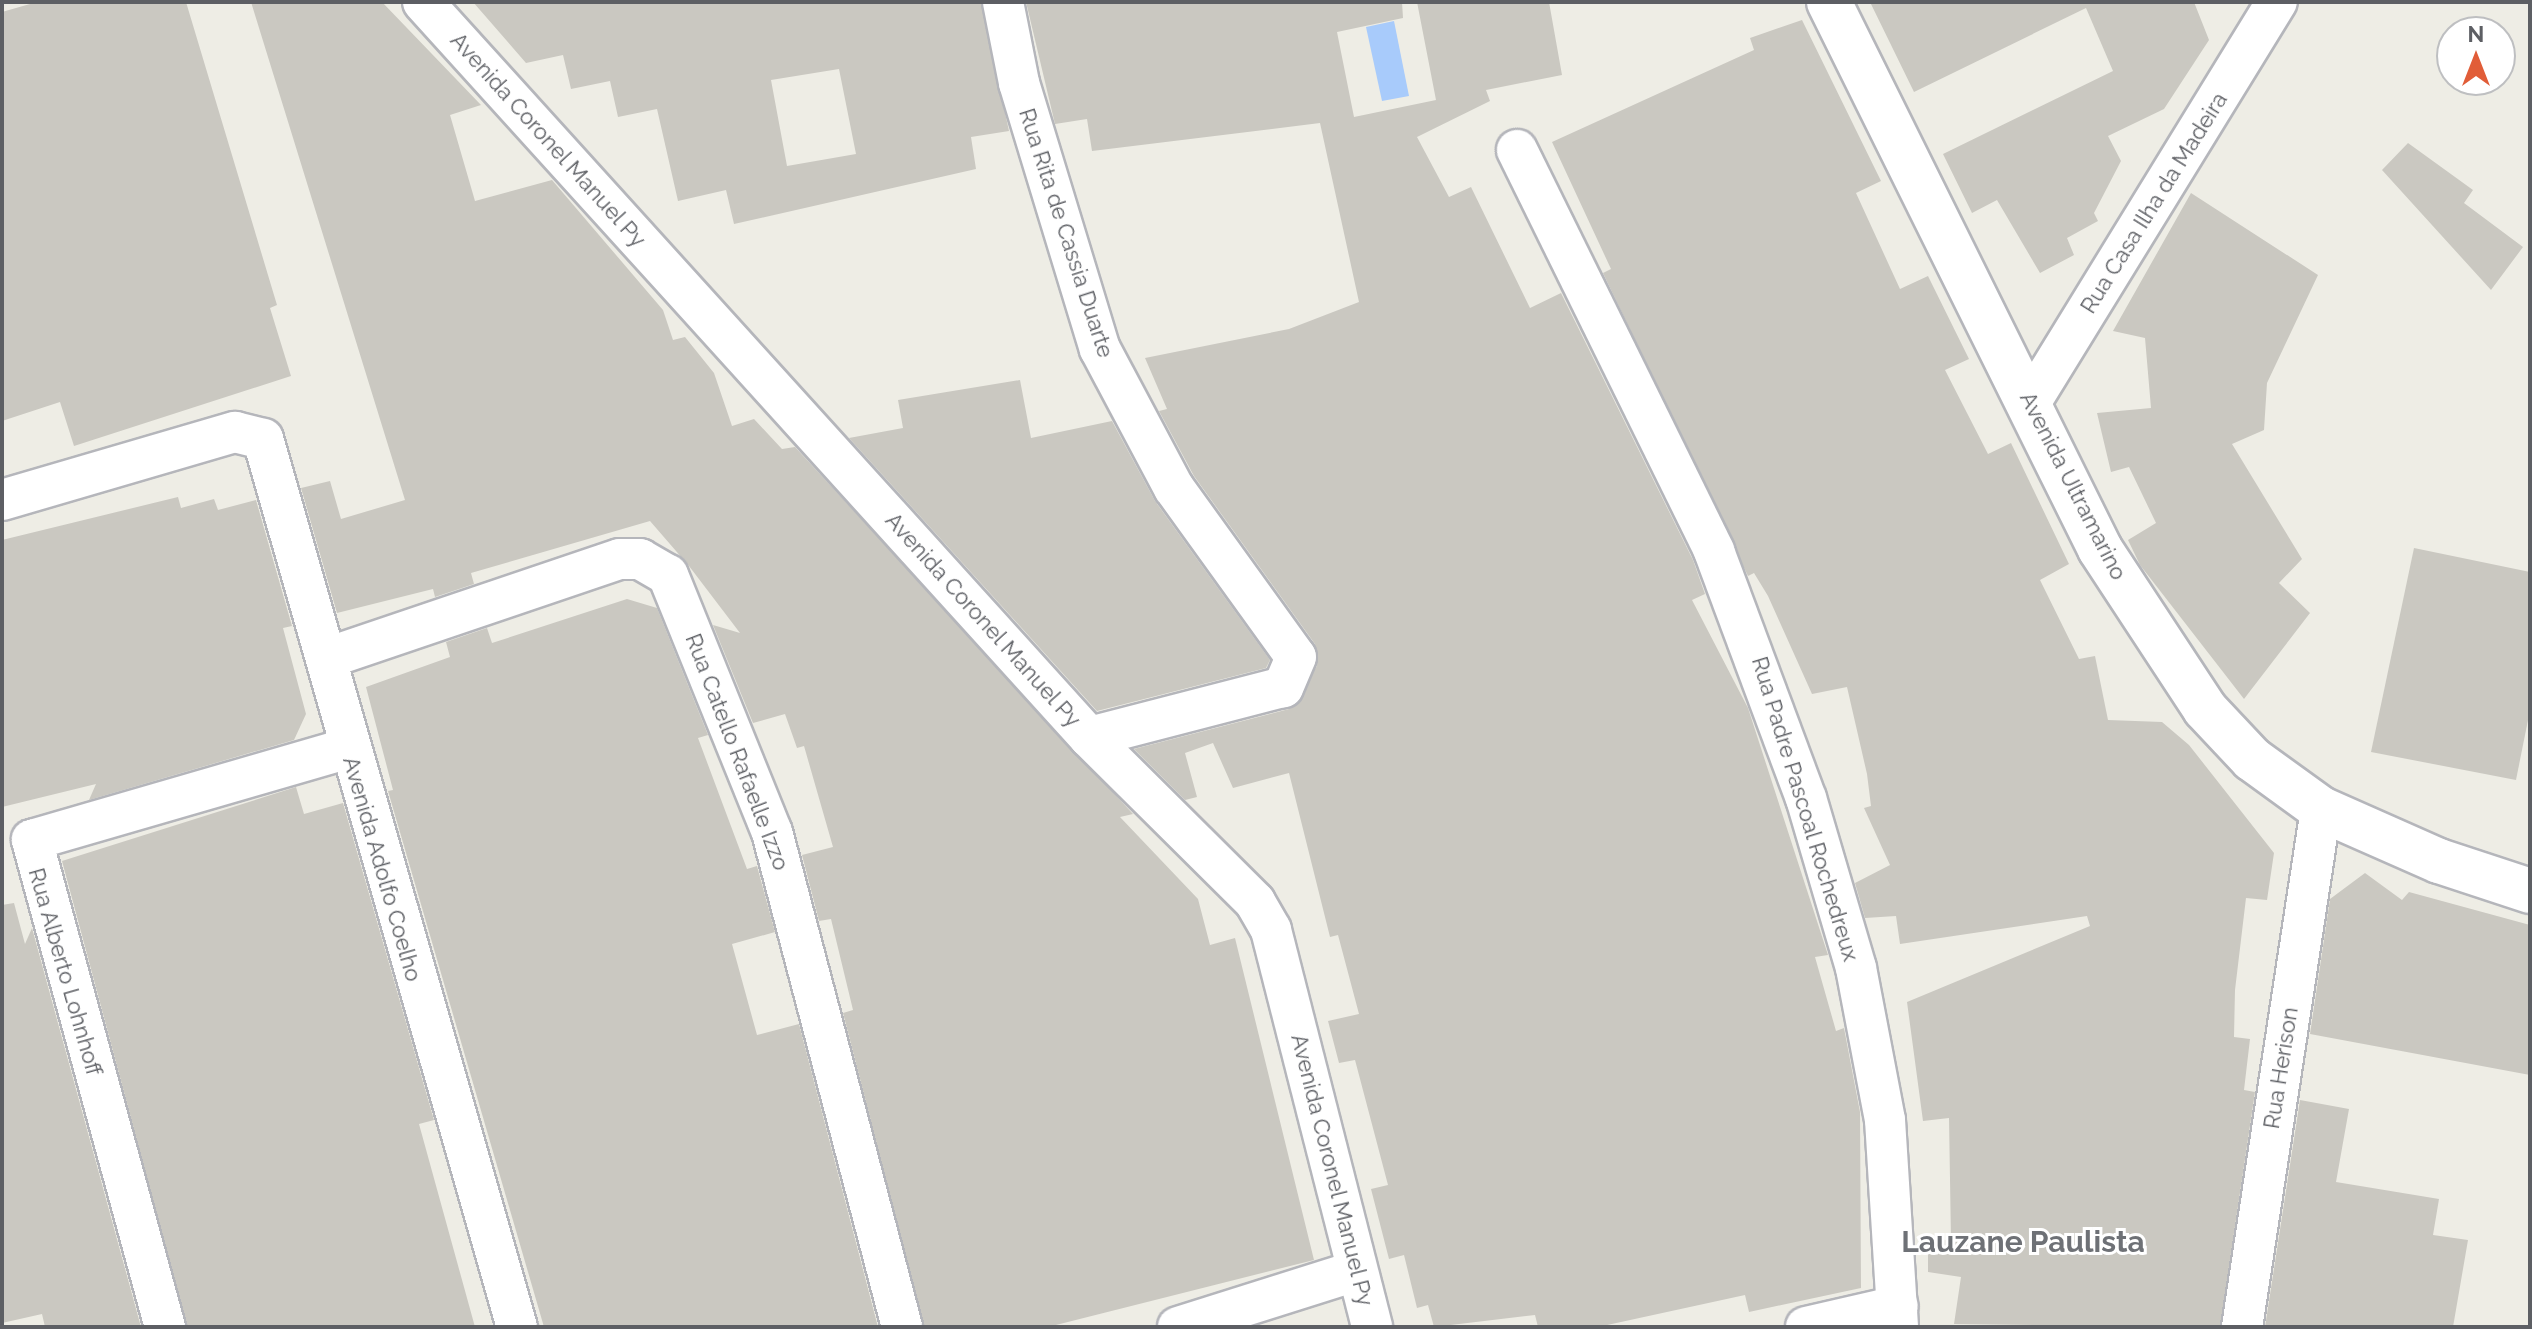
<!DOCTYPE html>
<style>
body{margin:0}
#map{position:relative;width:2532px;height:1329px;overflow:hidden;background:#eeede5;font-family:Raleway,sans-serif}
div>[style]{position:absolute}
.water>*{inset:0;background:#a8cbfb}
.building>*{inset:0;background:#cac8c1}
.roads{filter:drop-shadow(2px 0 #b5b6bb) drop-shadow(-2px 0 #b5b6bb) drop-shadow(0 2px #b5b6bb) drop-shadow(0 -2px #b5b6bb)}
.minor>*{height:40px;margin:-20px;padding:0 20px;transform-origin:20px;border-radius:20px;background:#fff}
.tertiary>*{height:44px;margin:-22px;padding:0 22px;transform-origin:22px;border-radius:22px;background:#fff}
span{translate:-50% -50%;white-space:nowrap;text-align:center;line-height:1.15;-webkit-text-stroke:6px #fff;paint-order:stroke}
.street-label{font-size:22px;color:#5d5f64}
.district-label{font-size:30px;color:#6e7176;font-weight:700}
.frame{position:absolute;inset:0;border:4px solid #5d5f64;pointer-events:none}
.north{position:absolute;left:2436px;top:16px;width:80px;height:80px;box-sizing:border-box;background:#fff;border:2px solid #bebfc1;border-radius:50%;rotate:0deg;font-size:22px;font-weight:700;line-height:32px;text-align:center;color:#5d5f64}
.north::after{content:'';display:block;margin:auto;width:28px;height:36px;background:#e15d38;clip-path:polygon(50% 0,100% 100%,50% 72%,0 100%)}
</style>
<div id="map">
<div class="water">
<div style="clip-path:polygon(1394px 21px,1409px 96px,1382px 101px,1366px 27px)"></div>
</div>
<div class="building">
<div style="clip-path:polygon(37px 2px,186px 2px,277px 305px,270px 308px,291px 376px,74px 446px,60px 402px,2px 421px,2px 12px)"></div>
<div style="clip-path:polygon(251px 2px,382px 2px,481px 105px,450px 115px,475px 201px,552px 180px,663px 310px,673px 340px,685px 337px,714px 373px,732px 426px,754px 419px,782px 449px,795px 447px,1133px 814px,1120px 817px,1198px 899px,1210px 945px,1235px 938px,1314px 1260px,1048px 1327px,924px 1327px,843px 1013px,853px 1010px,831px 919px,819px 921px,802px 855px,833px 847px,804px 746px,797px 748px,785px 714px,753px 723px,713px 625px,740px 633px,689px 566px,650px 521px,471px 573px,474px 584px,435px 597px,433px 589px,337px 613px,301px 488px,330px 481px,341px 519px,405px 500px)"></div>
<div style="clip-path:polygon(evenodd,473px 2px,981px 2px,1009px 131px,971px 137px,976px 169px,734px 224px,726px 190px,678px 201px,657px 109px,618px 117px,610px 81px,571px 89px,563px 55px,526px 63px,473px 2px,839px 69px,856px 154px,787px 166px,771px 80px,839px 69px)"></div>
<div style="clip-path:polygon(1026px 2px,1402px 2px,1403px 18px,1337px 32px,1354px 117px,1436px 100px,1417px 2px,1549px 2px,1562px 75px,1486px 90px,1490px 101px,1417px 137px,1449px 197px,1471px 187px,1530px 308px,1561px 293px,1693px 560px,1705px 594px,1692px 600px,1748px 708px,1828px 955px,1815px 957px,1836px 1031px,1844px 1028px,1860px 1112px,1861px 1288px,1749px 1312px,1745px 1295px,1598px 1327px,1538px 1327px,1535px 1315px,1434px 1327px,1428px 1305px,1417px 1308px,1404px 1255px,1389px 1259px,1371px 1189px,1388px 1185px,1355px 1060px,1339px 1063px,1328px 1021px,1359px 1014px,1338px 935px,1330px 937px,1289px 773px,1233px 788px,1213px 743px,1185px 753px,1197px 797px,1185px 800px,1134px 749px,1289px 709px,1317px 666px,1315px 644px,1194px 476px,1159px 411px,1167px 409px,1145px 358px,1289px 329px,1359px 302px,1320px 123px,1092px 151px,1087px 119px,1055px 124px)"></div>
<div style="clip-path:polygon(1870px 2px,2194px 2px,2209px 40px,2164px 109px,2108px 136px,2121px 161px,2094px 213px,2098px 221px,2067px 238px,2074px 255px,2040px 273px,1997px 200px,1972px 213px,1943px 154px,2113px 71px,2086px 8px,1914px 92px)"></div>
<div style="clip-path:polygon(1802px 20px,1881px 181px,1856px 193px,1900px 289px,1928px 276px,1969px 359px,1945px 370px,1988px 454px,2011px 443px,2069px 564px,2040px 580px,2079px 659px,2095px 656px,2108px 720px,2162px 722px,2189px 745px,2274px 853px,2267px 900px,2246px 898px,2235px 990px,2234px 1037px,2250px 1039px,2244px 1090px,2255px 1092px,2220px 1327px,1954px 1324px,1961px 1277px,1928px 1272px,1928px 1237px,1951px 1241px,1949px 1118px,1923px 1121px,1907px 1002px,2090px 926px,2087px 916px,1900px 944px,1896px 916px,1865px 918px,1855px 883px,1890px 865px,1864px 808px,1871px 806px,1867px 774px,1847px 687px,1812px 694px,1768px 596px,1754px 573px,1748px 576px,1603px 273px,1611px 269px,1552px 142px,1754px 50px,1750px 38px)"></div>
<div style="clip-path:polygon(2408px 143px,2473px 190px,2464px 203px,2523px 247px,2491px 290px,2382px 170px)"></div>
<div style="clip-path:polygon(2191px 193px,2318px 275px,2267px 383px,2264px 430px,2232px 444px,2302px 559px,2279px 583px,2310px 613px,2244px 699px,2140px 565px,2128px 540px,2156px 523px,2129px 467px,2111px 472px,2097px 413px,2151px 408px,2145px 338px,2113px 331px)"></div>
<div style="clip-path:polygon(1020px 380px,1031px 438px,1112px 421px,1155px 501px,1270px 660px,1266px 668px,1097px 711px,849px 438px,903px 428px,898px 400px)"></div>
<div style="clip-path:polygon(178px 497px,181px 508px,214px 499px,218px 510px,256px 500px,292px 626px,283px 628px,306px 714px,294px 740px,89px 800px,96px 784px,2px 807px,2px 540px)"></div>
<div style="clip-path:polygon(2414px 548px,2530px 572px,2530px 710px,2516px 780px,2371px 752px)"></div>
<div style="clip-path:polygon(627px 599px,657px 608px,708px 735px,698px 738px,747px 869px,757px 866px,775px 932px,732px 944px,757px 1035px,799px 1024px,878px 1327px,544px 1327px,388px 791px,393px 790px,366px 687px,450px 657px,446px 642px,487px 628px,492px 643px)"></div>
<div style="clip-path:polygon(296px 787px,304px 814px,343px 803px,434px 1120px,419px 1124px,475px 1327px,187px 1327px,62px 861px)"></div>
<div style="clip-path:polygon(2365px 873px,2402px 900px,2409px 892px,2530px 925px,2530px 1075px,2310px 1034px,2330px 899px)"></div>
<div style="clip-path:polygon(14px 903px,25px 944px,32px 928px,141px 1327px,45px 1327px,42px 1314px,2px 1323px,2px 905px)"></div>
<div style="clip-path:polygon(2300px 1100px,2349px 1109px,2336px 1182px,2439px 1199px,2433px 1235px,2468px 1240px,2453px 1327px,2265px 1327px)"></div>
</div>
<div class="roads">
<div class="minor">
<div style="left:423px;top:2px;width:992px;rotate:47.82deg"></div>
<div style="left:1089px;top:737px;width:234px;rotate:44.8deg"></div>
<div style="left:1255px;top:902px;width:32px;rotate:60deg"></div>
<div style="left:1271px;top:930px;width:410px;rotate:75.7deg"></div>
<div style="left:1003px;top:2px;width:83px;rotate:78.8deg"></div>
<div style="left:1019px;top:83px;width:278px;rotate:73.1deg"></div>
<div style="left:1100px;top:349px;width:157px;rotate:62deg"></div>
<div style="left:1174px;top:488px;width:208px;rotate:54.2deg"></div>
<div style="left:1296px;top:657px;width:33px;rotate:113deg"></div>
<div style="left:1283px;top:687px;width:200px;rotate:165.5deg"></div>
<div style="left:1517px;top:150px;width:447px;rotate:63.8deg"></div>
<div style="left:1714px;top:551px;width:264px;rotate:69.6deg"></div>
<div style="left:1806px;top:798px;width:177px;rotate:73.6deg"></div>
<div style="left:1856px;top:968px;width:155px;rotate:79.2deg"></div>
<div style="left:1885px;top:1120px;width:207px;rotate:86.4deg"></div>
<div style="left:2030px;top:403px;width:471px;rotate:-58.4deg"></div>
<div style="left:2px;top:500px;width:243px;rotate:-16.3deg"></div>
<div style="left:235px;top:432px;width:29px;rotate:14deg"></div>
<div style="left:263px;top:439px;width:924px;rotate:74.04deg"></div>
<div style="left:327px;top:658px;width:309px;rotate:-18.7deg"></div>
<div style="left:620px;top:559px;width:20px"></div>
<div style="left:640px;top:559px;width:32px;rotate:30deg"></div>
<div style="left:668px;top:575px;width:277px;rotate:68deg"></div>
<div style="left:772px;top:832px;width:512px;rotate:75.28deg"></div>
<div style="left:165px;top:1327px;width:505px;rotate:-105.28deg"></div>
<div style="left:32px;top:840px;width:327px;rotate:-16.2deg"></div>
<div style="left:1178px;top:1327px;width:187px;rotate:-17.5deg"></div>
<div style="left:1806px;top:1327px;width:94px;rotate:-12.9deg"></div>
<div style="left:2242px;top:1327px;width:524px;rotate:-81.33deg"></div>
</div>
<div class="tertiary">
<div style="left:1829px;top:2px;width:610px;rotate:63.64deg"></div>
<div style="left:2100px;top:549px;width:191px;rotate:56.7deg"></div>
<div style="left:2205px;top:709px;width:69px;rotate:46.8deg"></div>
<div style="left:2252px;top:759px;width:85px;rotate:35.9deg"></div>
<div style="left:2321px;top:809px;width:129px;rotate:23.8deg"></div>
<div style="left:2439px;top:861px;width:96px;rotate:18.2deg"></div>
</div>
</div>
<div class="street-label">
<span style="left:548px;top:140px;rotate:48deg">Avenida Coronel Manuel Py</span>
<span style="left:2154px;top:203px;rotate:-58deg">Rua Casa Ilha da Madeira</span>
<span style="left:1066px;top:233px;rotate:72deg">Rua Rita de Cassia Duarte</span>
<span style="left:2073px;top:486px;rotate:63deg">Avenida Ultramarino</span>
<span style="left:983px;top:620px;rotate:48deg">Avenida Coronel Manuel Py</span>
<span style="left:737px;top:752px;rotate:69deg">Rua Catello Rafaelle Izzo</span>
<span style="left:1805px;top:809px;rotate:73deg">Rua Padre Pascoal Rochedreux</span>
<span style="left:382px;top:869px;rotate:74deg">Avenida Adolfo Coelho</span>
<span style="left:65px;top:972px;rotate:74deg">Rua Alberto Lohnhoff</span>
<span style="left:2281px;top:1068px;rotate:-81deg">Rua Herison</span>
<span style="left:1332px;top:1170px;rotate:76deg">Avenida Coronel Manuel Py</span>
</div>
<div class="district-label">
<span style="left:2023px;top:1242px">Lauzane Paulista</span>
</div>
<div class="frame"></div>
<div class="north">N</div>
</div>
